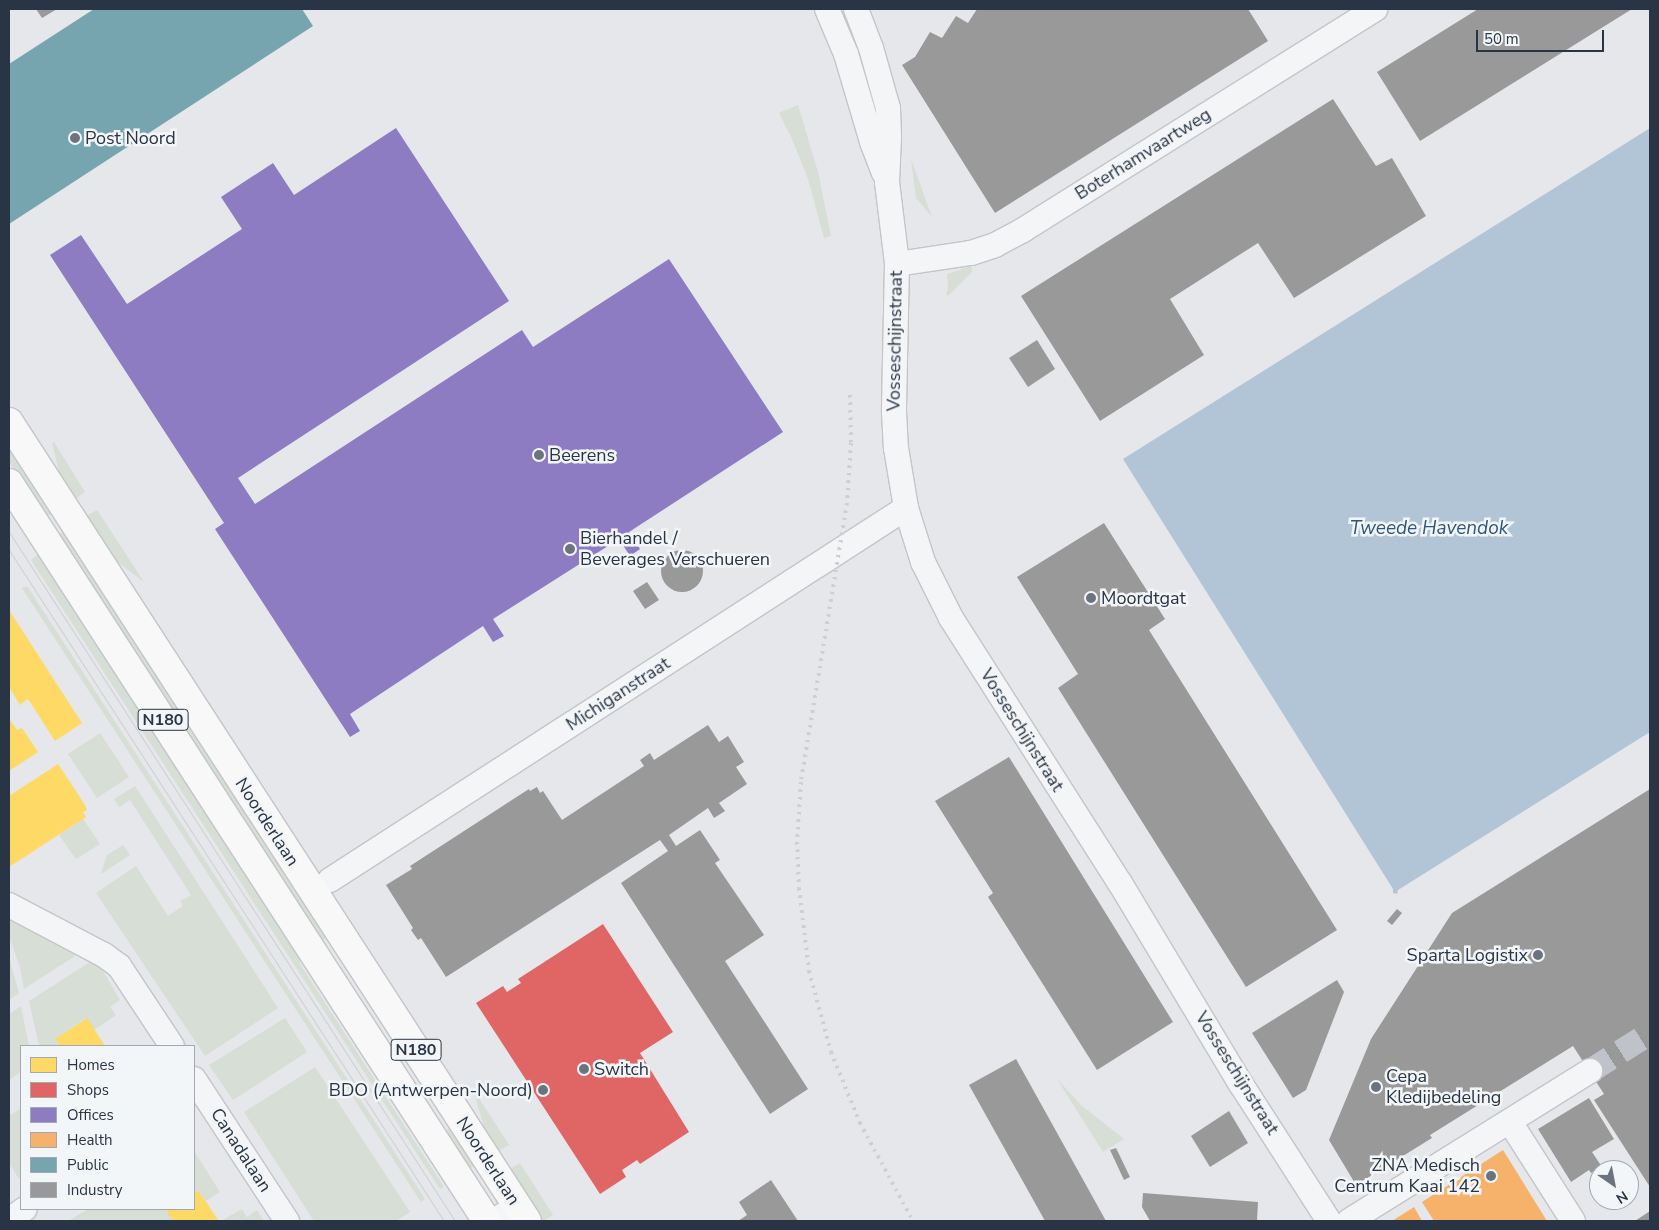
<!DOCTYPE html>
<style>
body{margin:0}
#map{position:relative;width:1659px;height:1230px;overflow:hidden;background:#e5e7ea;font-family:"Nunito Sans",sans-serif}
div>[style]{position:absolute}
.green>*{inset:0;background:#d6ded5}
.water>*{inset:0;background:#b2c5d6}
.homes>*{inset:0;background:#ffd966}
.shops>*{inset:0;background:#e06666}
.offices>*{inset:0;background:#8e7cc3}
.health>*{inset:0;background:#f6b26b}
.public>*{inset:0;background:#76a5af}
.industry>*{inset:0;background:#999}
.round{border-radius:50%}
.minor-tunnel>*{height:24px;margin-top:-12px;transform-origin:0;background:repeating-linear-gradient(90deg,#bfc3c9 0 24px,transparent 0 36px)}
.roads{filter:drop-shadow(1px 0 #c3c5c8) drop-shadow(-1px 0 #c3c5c8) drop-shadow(0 1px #c3c5c8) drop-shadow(0 -1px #c3c5c8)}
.minor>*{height:24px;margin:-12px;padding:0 12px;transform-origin:12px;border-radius:12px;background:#f4f5f7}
.major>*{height:28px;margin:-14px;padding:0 14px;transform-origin:14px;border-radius:14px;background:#f8f8f8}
.tram>*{height:1px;margin:-0.5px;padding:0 0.5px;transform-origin:0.5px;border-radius:0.5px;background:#cdcfd2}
.rail>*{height:4px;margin-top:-2px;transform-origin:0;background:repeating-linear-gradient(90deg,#cdcfd2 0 2.5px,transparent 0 7.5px)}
.dots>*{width:14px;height:14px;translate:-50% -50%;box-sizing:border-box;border:2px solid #f3f6f9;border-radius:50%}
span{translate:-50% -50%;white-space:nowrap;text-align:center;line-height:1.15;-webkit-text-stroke:5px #f3f6f9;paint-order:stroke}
.shield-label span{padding:1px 4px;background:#f3f6f9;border:1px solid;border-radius:4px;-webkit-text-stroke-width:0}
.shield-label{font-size:16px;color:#293545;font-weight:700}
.poi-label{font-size:18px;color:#293545}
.left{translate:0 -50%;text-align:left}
.right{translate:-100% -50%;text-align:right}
.street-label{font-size:18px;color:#293545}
.water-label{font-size:19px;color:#30567c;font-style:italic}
.frame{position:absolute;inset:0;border:10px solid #293545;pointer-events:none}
.legend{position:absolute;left:20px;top:1045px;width:175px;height:165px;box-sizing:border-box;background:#f3f6f9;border:1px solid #a2a9b1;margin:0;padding:6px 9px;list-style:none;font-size:15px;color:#293545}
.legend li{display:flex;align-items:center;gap:10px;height:25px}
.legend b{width:25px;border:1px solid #a2a9b1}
.north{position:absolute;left:1589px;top:1160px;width:50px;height:50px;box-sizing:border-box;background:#f3f6f9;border:1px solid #a2a9b1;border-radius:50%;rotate:147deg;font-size:14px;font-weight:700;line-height:20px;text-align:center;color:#293545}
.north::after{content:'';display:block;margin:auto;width:18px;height:22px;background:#6b737f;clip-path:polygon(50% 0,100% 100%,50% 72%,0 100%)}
.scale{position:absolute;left:1476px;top:30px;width:128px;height:22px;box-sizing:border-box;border:2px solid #293545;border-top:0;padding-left:6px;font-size:15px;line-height:18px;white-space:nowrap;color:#293545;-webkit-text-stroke:4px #f3f6f9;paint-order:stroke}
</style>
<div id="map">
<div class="green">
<div style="clip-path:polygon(798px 105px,818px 172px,831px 236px,824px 238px,808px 179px,792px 139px,779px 113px)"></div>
<div style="clip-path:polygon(911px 159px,932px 217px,916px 198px)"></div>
<div style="clip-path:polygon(968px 267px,972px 267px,972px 272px,948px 296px,946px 294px,948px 288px,947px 274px)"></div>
<div style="clip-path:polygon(9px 440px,55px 512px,45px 518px,9px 462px)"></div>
<div style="clip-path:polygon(54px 442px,85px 492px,72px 501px,63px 487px,52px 443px)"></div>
<div style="clip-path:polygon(97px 510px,144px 582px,107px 554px,85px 517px)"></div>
<div style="clip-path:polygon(66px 530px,430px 1096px,327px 940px,316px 937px,56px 536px)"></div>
<div style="clip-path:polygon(42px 552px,298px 946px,300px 964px,444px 1187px,440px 1189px,31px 560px)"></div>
<div style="clip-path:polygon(27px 586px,425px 1199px,421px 1202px,22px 588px)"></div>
<div style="clip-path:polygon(100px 733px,129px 777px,97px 798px,68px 754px)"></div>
<div style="clip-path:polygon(135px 786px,278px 1008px,205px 1056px,96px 893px,136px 866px,168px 916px,183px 906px,180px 901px,191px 895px,130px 800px,119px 807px,114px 799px)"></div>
<div style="clip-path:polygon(83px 819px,100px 844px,76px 859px,59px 835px)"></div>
<div style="clip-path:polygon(123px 845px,130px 855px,101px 874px,107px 855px)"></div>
<div style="clip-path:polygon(9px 919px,74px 954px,75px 956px,24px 989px,20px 967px,9px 936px)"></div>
<div style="clip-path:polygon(9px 957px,19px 993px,9px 1000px)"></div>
<div style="clip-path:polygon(90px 962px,102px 969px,120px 1000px,110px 1007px,116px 1015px,94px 1030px,86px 1018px,55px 1039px,60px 1046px,39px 1046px,29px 1001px)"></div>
<div style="clip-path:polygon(21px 1006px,29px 1046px,21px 1046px,21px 1072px,9px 1080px,9px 1014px)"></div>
<div style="clip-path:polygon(285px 1018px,307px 1052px,233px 1100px,209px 1065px)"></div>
<div style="clip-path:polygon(315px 1067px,410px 1212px,396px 1221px,314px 1221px,244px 1112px)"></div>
<div style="clip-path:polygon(1057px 1079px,1081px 1105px,1124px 1139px,1103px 1152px)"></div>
<div style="clip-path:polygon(477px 1095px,509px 1145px,495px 1153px,488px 1141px,475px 1096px)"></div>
<div style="clip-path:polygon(21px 1108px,21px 1177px,19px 1179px,9px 1163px,9px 1116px)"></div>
<div style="clip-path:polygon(450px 1127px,479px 1163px,467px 1170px,445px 1132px)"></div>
<div style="clip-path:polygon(194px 1151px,220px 1192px,206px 1201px,198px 1190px,194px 1194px)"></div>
<div style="clip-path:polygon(520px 1163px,553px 1215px,544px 1221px,540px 1221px,507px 1171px)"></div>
<div style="clip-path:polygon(88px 1209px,169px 1209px,167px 1210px,173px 1221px,68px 1221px)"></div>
<div style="clip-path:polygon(242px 1209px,247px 1217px,257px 1210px,264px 1221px,221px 1221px)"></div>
</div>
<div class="water">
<div style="clip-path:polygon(1650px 128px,1650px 732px,1398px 890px,1397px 894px,1393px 893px,1393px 889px,1123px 459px)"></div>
</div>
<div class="homes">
<div style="clip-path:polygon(9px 610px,82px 723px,55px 741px,28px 699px,20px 705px,9px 687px)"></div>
<div style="clip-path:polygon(9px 718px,17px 730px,22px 728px,38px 752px,9px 771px)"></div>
<div style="clip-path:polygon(58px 764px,85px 805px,87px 810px,83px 812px,86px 817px,9px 867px,9px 796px)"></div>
<div style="clip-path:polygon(87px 1018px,105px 1046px,60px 1046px,55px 1039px)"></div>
<div style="clip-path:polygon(198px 1190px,219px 1221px,173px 1221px,166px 1210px,194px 1209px,194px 1194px)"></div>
</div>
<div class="shops">
<div style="clip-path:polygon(603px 924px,673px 1032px,640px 1053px,689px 1132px,640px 1164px,637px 1160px,622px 1170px,626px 1177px,600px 1194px,476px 1003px,503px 986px,507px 992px,521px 983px,518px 979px)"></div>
</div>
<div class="offices">
<div style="clip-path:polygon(396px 128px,509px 301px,238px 478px,255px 504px,522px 330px,533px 347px,669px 259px,783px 432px,629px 532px,640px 549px,630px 556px,619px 539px,493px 619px,504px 636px,493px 642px,483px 626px,350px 714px,360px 731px,350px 737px,215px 529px,224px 523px,50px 255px,81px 235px,127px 304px,242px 229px,221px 197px,273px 163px,294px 195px)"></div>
</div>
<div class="health">
<div style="clip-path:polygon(1503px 1150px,1547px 1221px,1434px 1221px,1422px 1202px)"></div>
<div style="clip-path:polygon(1414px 1207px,1422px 1221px,1392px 1221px)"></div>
</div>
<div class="public">
<div style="clip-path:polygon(94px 9px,302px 9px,313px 26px,9px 224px,9px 64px)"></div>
</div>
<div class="industry">
<div style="clip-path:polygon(36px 9px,57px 9px,42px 18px)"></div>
<div style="clip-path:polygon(977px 9px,1248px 9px,1268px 41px,995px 213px,902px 65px,915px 57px,930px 32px,942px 38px,956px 16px,968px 23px)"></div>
<div style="clip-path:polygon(1478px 9px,1632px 9px,1420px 141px,1377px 72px)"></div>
<div style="clip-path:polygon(1333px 99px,1376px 166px,1392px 158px,1426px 216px,1294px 298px,1258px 243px,1170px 299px,1204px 355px,1100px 421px,1021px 296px)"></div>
<div style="clip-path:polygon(1037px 340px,1055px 369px,1028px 387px,1009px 358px)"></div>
<div style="clip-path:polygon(1104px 523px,1165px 619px,1149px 630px,1337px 930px,1246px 987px,1058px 688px,1078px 674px,1017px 577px)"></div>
<div class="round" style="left:661px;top:550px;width:42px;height:42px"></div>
<div style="clip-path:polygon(647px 582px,659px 600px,645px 609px,633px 591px)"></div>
<div style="clip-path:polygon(708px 725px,719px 742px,728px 736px,744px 762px,736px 767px,747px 784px,719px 803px,725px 811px,714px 818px,708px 808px,669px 835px,676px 846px,700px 830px,720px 860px,715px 863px,764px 935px,725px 961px,808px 1089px,770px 1114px,621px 883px,668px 851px,660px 840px,446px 977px,421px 938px,418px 940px,411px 930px,413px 928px,386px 885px,412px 869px,410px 866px,529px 789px,530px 791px,537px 787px,540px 793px,543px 791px,562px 820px,644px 766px,640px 760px,650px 753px,654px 760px)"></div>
<div style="clip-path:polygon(1009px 757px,1173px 1022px,1097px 1070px,988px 897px,993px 893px,935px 801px)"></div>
<div style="clip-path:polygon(1650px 789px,1650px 1187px,1594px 1100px,1604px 1094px,1573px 1046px,1430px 1135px,1432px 1138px,1356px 1185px,1329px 1140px,1371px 1039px,1452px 913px)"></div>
<div style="clip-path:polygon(1397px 909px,1402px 913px,1392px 925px,1387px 921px)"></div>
<div style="clip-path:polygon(1337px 980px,1344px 992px,1306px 1090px,1293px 1098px,1252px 1033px)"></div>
<div style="clip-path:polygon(1016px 1059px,1106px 1221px,1045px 1221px,969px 1085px)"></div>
<div style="clip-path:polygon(1589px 1098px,1614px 1139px,1592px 1152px,1602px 1167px,1591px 1173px,1589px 1170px,1571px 1182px,1538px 1129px)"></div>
<div style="clip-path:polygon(1229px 1111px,1248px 1143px,1210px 1167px,1191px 1136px)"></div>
<div style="clip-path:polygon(1116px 1148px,1130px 1177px,1124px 1180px,1110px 1150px)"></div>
<div style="clip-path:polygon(771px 1180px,798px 1221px,738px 1221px,747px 1215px,739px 1202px)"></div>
<div style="clip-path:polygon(1143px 1193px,1258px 1202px,1257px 1221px,1150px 1221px,1142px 1207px)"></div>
<div style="clip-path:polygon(1650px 1211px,1650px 1221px,1635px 1221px)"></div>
</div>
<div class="minor-tunnel">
<div style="left:1590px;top:1071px;width:71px;rotate:-32.3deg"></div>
</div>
<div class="roads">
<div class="minor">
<div style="left:827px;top:9px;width:49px;rotate:67.1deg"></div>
<div style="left:846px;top:54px;width:92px;rotate:73.5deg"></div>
<div style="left:872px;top:142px;width:33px;rotate:69deg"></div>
<div style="left:856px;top:9px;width:42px;rotate:69deg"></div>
<div style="left:871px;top:48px;width:62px;rotate:74.2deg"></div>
<div style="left:888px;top:108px;width:30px;rotate:88deg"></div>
<div style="left:889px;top:138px;width:44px;rotate:92.6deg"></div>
<div style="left:887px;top:182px;width:83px;rotate:83deg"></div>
<div style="left:897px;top:264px;width:148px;rotate:91.2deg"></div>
<div style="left:894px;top:412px;width:36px;rotate:87deg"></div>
<div style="left:896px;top:448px;width:61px;rotate:80.5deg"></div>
<div style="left:906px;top:508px;width:57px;rotate:72.5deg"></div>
<div style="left:923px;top:562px;width:63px;rotate:63.4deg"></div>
<div style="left:951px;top:618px;width:314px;rotate:57.5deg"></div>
<div style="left:1120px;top:883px;width:235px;rotate:59deg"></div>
<div style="left:1241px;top:1084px;width:163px;rotate:57.3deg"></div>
<div style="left:897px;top:264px;width:75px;rotate:-8.5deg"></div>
<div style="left:971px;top:253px;width:25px;rotate:-18deg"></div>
<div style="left:995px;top:245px;width:32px;rotate:-28deg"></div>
<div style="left:1023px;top:230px;width:416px;rotate:-32.1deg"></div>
<div style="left:330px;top:880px;width:686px;rotate:-32.86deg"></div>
<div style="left:9px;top:905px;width:107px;rotate:27.8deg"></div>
<div style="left:104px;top:955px;width:19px;rotate:36deg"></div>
<div style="left:119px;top:966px;width:96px;rotate:56.5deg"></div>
<div style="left:194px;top:1079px;width:170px;rotate:56.8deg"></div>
<div style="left:1510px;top:1122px;width:117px;rotate:57.5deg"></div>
<div style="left:9px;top:1220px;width:19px;rotate:-35deg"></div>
<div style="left:494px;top:1221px;width:27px;rotate:-33deg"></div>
<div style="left:1349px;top:1221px;width:284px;rotate:-31.9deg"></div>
</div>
<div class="major">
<div style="left:9px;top:422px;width:952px;rotate:57.04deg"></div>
<div style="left:9px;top:483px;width:879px;rotate:57.07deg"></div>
</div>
</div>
<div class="tram">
<div style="left:9px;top:532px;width:821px;rotate:57.08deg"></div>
<div style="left:9px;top:550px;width:800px;rotate:57.05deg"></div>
</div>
<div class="rail">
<div style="left:850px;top:395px;width:48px;rotate:88.8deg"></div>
<div style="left:851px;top:443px;width:60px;rotate:93.8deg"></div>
<div style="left:847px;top:503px;width:283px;rotate:99.4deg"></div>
<div style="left:801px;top:782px;width:60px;rotate:93.8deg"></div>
<div style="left:797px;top:842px;width:46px;rotate:87.5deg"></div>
<div style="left:799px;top:888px;width:84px;rotate:83.1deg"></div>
<div style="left:809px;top:971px;width:84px;rotate:74.8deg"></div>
<div style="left:831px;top:1052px;width:77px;rotate:67.8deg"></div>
<div style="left:860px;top:1123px;width:111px;rotate:61.6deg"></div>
</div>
<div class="dots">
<div style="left:75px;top:138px;background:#6b737f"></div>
<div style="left:539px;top:455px;background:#6b737f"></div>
<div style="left:570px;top:549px;background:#6b737f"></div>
<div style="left:1091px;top:598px;background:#6b737f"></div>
<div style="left:1538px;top:955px;background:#6b737f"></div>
<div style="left:584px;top:1069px;background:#6b737f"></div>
<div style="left:1376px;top:1087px;background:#6b737f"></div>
<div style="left:543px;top:1090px;background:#6b737f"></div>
<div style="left:1491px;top:1176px;background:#6b737f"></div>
</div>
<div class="shield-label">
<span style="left:163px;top:720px">N180</span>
<span style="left:416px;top:1050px">N180</span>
</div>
<div class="poi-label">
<span class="left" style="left:85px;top:138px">Post Noord</span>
<span class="left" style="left:549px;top:455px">Beerens</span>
<span class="left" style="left:580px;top:549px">Bierhandel /<br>Beverages Verschueren</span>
<span class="left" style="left:1101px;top:598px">Moordtgat</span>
<span class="right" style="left:1528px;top:955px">Sparta Logistix</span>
<span class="left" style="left:594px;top:1069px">Switch</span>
<span class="left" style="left:1386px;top:1087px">Cepa<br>Kledijbedeling</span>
<span class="right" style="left:533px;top:1090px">BDO (Antwerpen-Noord)</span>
<span class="right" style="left:1480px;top:1176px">ZNA Medisch<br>Centrum Kaai 142</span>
</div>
<div class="street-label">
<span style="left:1143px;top:154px;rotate:-32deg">Boterhamvaartweg</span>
<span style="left:895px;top:341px;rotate:-89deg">Vosseschijnstraat</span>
<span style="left:618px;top:694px;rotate:-33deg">Michiganstraat</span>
<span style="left:1022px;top:730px;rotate:58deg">Vosseschijnstraat</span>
<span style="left:267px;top:822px;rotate:57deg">Noorderlaan</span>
<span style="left:1237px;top:1073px;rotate:58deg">Vosseschijnstraat</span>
<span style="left:241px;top:1150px;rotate:57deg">Canadalaan</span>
<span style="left:488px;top:1161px;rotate:57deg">Noorderlaan</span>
</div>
<div class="water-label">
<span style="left:1429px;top:529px">Tweede Havendok</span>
</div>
<div class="frame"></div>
<ul class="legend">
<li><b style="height:14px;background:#ffd966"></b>Homes</li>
<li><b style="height:14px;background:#e06666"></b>Shops</li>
<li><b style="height:14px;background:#8e7cc3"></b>Offices</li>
<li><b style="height:14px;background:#f6b26b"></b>Health</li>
<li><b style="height:14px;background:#76a5af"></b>Public</li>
<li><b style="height:14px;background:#999"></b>Industry</li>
</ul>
<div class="north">N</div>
<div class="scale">50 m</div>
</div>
